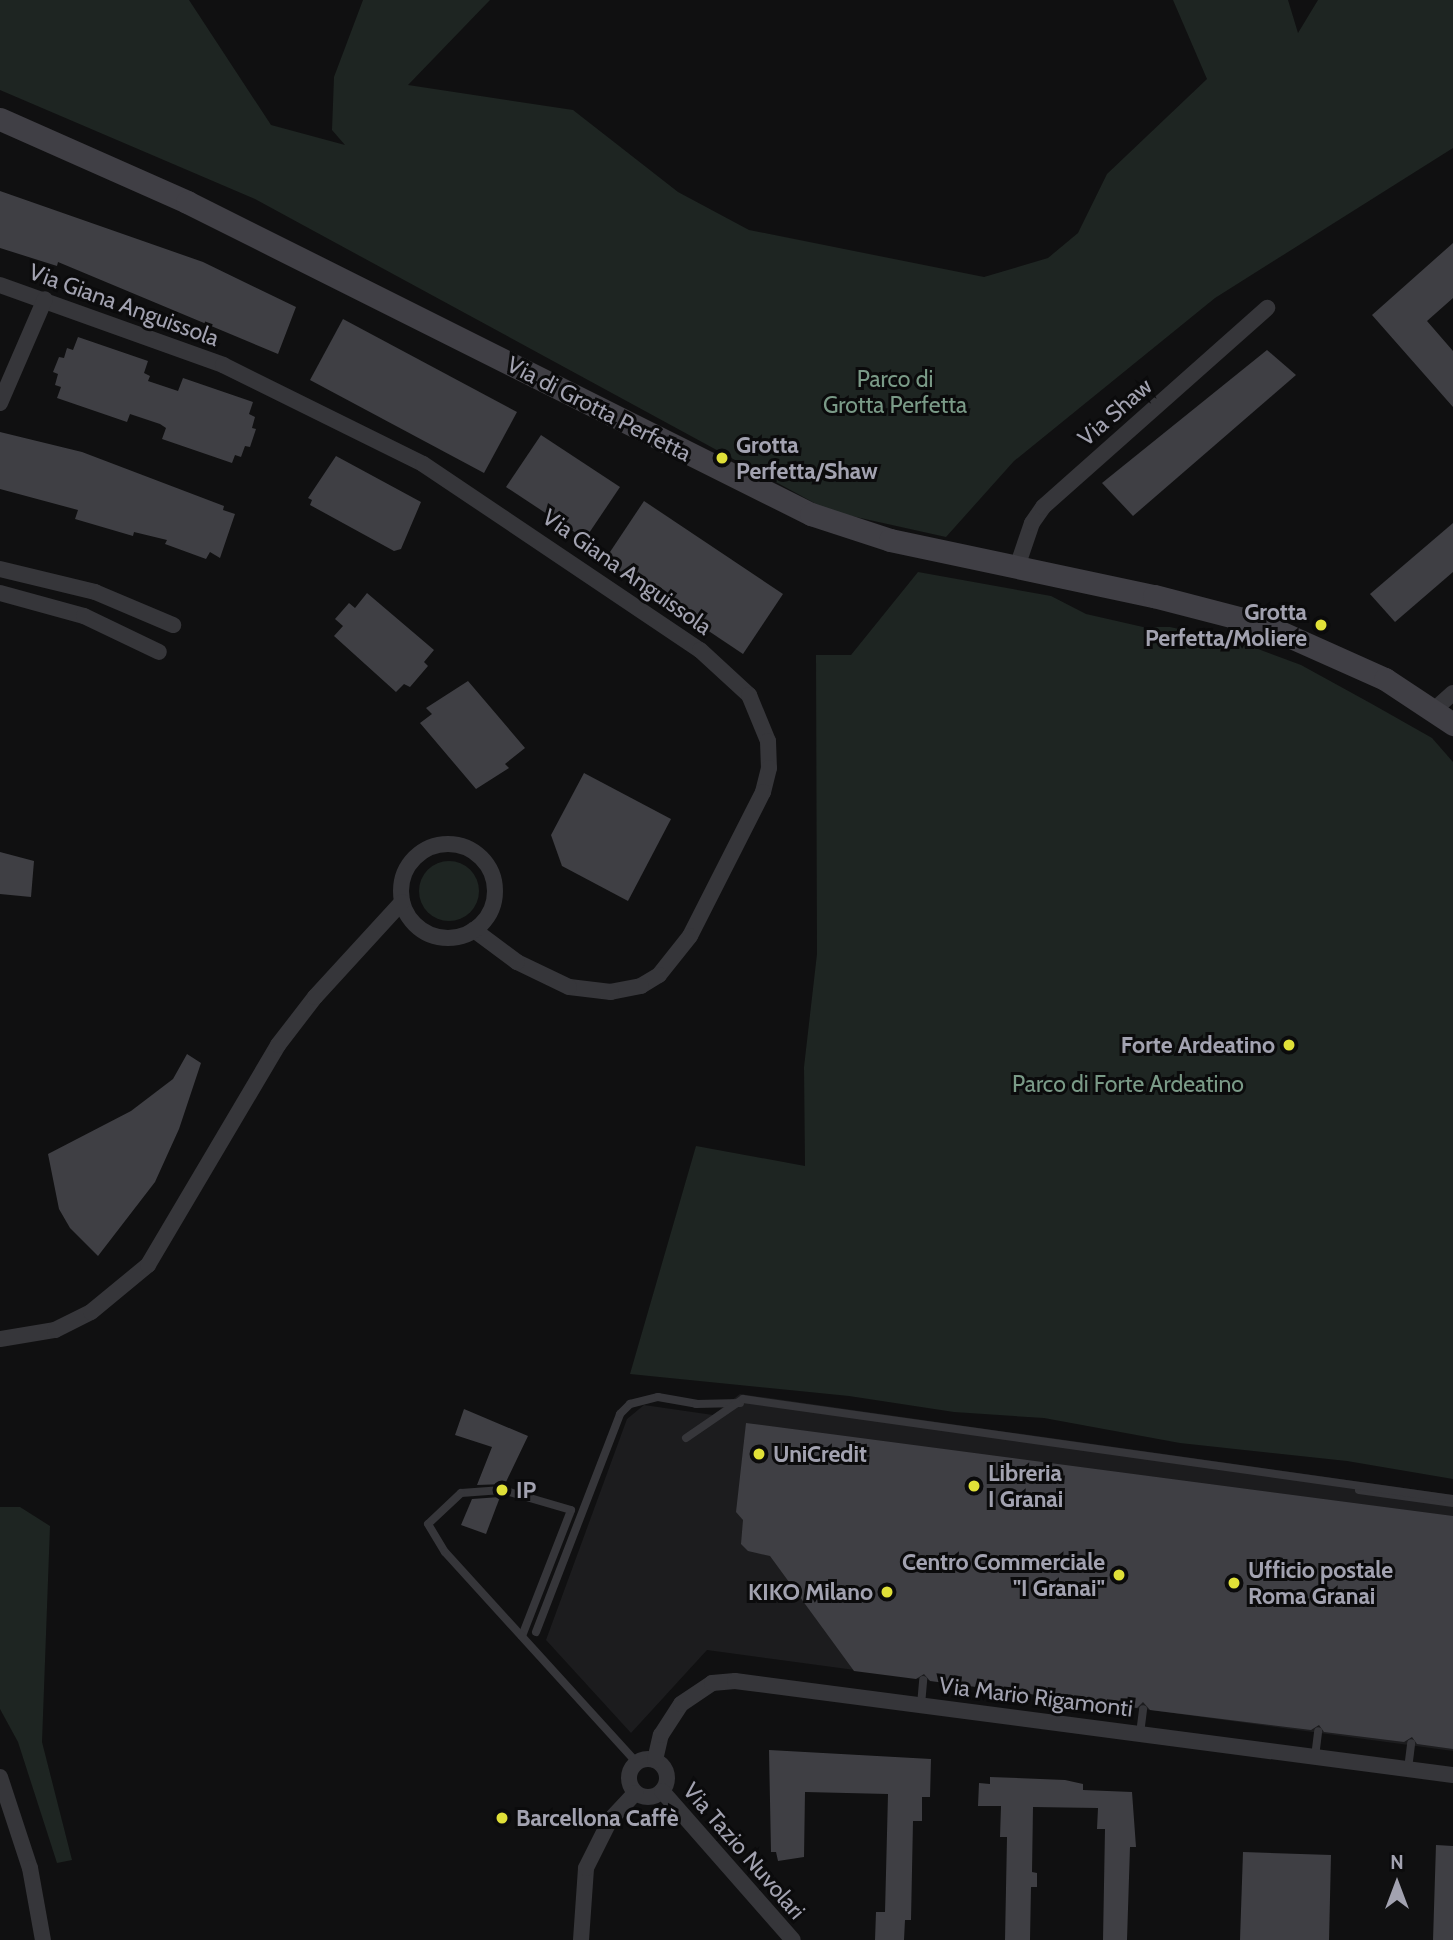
<!DOCTYPE html>
<meta charset="utf-8">
<style>
body{margin:0}
#map{position:relative;width:1453px;height:1940px;overflow:hidden;background:#101011;font-family:Cabin,sans-serif}
div>[style]{position:absolute}
.built>*{inset:0;background:#1c1c1e}
.green>*{inset:0;background:#1e2522}
.round{border-radius:50%}
.building>*{inset:0;background:#3f3f44}
.lane>*{height:8px;margin:-4px;padding:0 4px;transform-origin:4px;border-radius:4px;background:#36363a}
.street>*{height:16px;margin:-8px;padding:0 8px;transform-origin:8px;border-radius:8px;background:#36363a}
.street>.ring{margin:-8px;padding:0;box-sizing:content-box;background:none;border:16px solid #36363a;border-radius:50%}
.secondary>*{height:23px;margin:-11.5px;padding:0 11.5px;transform-origin:11.5px;border-radius:11.5px;background:#403f45}
.lane-bridge>*{height:8px;margin:-4px;padding:0 4px;transform-origin:4px;border-radius:4px;background:#36363a}
.dots>*{width:19px;height:19px;translate:-50% -50%;box-sizing:border-box;border:4px solid #0b0b0c;border-radius:50%}
span{translate:-50% -50%;white-space:nowrap;text-align:center;line-height:1.15;-webkit-text-stroke:6px #0b0b0c;paint-order:stroke}
.street-label{font-size:23px;color:#a2a2b0}
.park-label{font-size:23px;color:#7a9a87}
.poi-label{font-size:23px;color:#a2a2b0;font-weight:700}
.left{translate:0 -50%;text-align:left}
.right{translate:-100% -50%;text-align:right}
.north{position:absolute;left:1362px;top:1849px;width:70px;height:70px;-webkit-text-stroke:5px #0b0b0c;paint-order:stroke;rotate:0deg;font-size:19px;font-weight:700;line-height:28px;text-align:center;color:#a2a2b0}
.north::after{content:'';display:block;margin:auto;width:24px;height:32px;background:#a2a2b0;clip-path:polygon(50% 0,100% 100%,50% 72%,0 100%)}
</style>
<div id="map">
<div class="built">
<div style="clip-path:polygon(740px 1394px,1453px 1495px,1453px 1751px,707px 1650px,631px 1733px,546px 1640px,627px 1419px,644px 1405px,713px 1415px)"></div>
</div>
<div class="green">
<div style="clip-path:polygon(0 0,189px 0,271px 125px,345px 145px,332px 130px,334px 77px,363px 0,490px 0,408px 85px,573px 110px,678px 192px,749px 230px,984px 277px,1048px 258px,1078px 233px,1107px 174px,1207px 79px,1173px 0,1288px 0,1298px 33px,1318px 0,1453px 0,1453px 148px,1215px 298px,1014px 461px,946px 537px,829px 511px,255px 199px,0 90px)"></div>
<div style="clip-path:polygon(918px 572px,1051px 596px,1086px 614px,1143px 627px,1170px 627px,1242px 643px,1301px 665px,1372px 704px,1432px 738px,1453px 762px,1453px 1479px,1347px 1461px,1180px 1443px,1044px 1418px,954px 1412px,849px 1396px,630px 1374px,696px 1146px,805px 1166px,804px 1067px,817px 954px,816px 655px,851px 655px)"></div>
<div class="round" style="left:419px;top:861px;width:60px;height:60px"></div>
<div style="clip-path:polygon(0 1507px,20px 1507px,50px 1526px,42px 1742px,72px 1860px,57px 1863px,18px 1742px,0 1709px)"></div>
</div>
<div class="building">
<div style="clip-path:polygon(0 191px,203px 262px,296px 307px,278px 354px,58px 262px,57px 266px,0 248px)"></div>
<div style="clip-path:polygon(1453px 243px,1453px 298px,1427px 321px,1453px 351px,1453px 407px,1372px 315px)"></div>
<div style="clip-path:polygon(343px 319px,517px 412px,484px 473px,310px 380px)"></div>
<div style="clip-path:polygon(78px 337px,148px 361px,144px 373px,150px 376px,148px 381px,178px 391px,183px 378px,253px 402px,249px 414px,255px 417px,252px 428px,256px 429px,250px 447px,245px 446px,241px 457px,235px 455px,232px 463px,162px 439px,166px 428px,160px 424px,130px 414px,127px 422px,57px 398px,61px 387px,55px 385px,58px 374px,53px 372px,59px 357px,64px 358px,67px 348px,73px 350px)"></div>
<div style="clip-path:polygon(1267px 350px,1296px 375px,1133px 516px,1102px 483px)"></div>
<div style="clip-path:polygon(0 432px,82px 452px,224px 506px,223px 510px,235px 514px,220px 558px,210px 552px,206px 559px,165px 544px,167px 540px,134px 532px,133px 536px,75px 519px,78px 510px,0 489px)"></div>
<div style="clip-path:polygon(541px 435px,620px 487px,585px 539px,506px 487px)"></div>
<div style="clip-path:polygon(336px 456px,421px 502px,401px 549px,394px 551px,310px 505px,312px 500px,308px 498px)"></div>
<div style="clip-path:polygon(644px 501px,783px 594px,743px 654px,604px 561px)"></div>
<div style="clip-path:polygon(1453px 523px,1453px 572px,1395px 622px,1370px 594px)"></div>
<div style="clip-path:polygon(367px 593px,434px 650px,424px 662px,428px 666px,410px 687px,404px 684px,396px 692px,334px 636px,343px 626px,335px 619px,349px 603px,355px 608px)"></div>
<div style="clip-path:polygon(468px 681px,525px 748px,505px 764px,509px 768px,476px 789px,420px 723px,432px 714px,426px 708px)"></div>
<div style="clip-path:polygon(584px 773px,671px 819px,628px 901px,562px 866px,551px 835px)"></div>
<div style="clip-path:polygon(0 852px,34px 861px,31px 897px,0 894px)"></div>
<div style="clip-path:polygon(187px 1054px,201px 1063px,179px 1129px,155px 1182px,98px 1256px,70px 1228px,59px 1209px,48px 1154px,131px 1111px,173px 1079px)"></div>
<div style="clip-path:polygon(464px 1409px,528px 1436px,505px 1484px,477px 1485px,492px 1447px,455px 1435px)"></div>
<div style="clip-path:polygon(746px 1423px,1453px 1516px,1453px 1749px,1417px 1744px,1412px 1737px,1404px 1742px,1324px 1732px,1319px 1725px,1311px 1730px,1150px 1710px,1143px 1702px,1137px 1708px,930px 1681px,924px 1674px,916px 1679px,854px 1671px,770px 1556px,748px 1551px,741px 1544px,743px 1520px,736px 1512px)"></div>
<div style="clip-path:polygon(500px 1497px,486px 1534px,461px 1525px,472px 1499px)"></div>
<div style="clip-path:polygon(769px 1750px,931px 1759px,930px 1797px,922px 1797px,922px 1821px,913px 1821px,911px 1920px,905px 1920px,904px 1940px,875px 1940px,876px 1912px,885px 1912px,888px 1794px,805px 1792px,804px 1857px,778px 1861px,776px 1852px,771px 1852px)"></div>
<div style="clip-path:polygon(990px 1777px,1065px 1780px,1083px 1784px,1083px 1790px,1132px 1792px,1136px 1847px,1130px 1847px,1127px 1940px,1103px 1940px,1105px 1829px,1097px 1829px,1098px 1808px,1033px 1807px,1032px 1872px,1037px 1873px,1037px 1887px,1031px 1887px,1030px 1940px,1005px 1940px,1007px 1837px,1000px 1837px,1001px 1806px,978px 1806px,979px 1783px,990px 1784px)"></div>
<div style="clip-path:polygon(1436px 1845px,1453px 1846px,1453px 1940px,1433px 1940px)"></div>
<div style="clip-path:polygon(1243px 1852px,1331px 1855px,1329px 1940px,1240px 1940px)"></div>
</div>
<div class="lane">
<div style="left:1359px;top:1490px;width:95px;rotate:7.9deg"></div>
<div style="left:536px;top:1632px;width:234px;rotate:-68.9deg"></div>
<div style="left:620px;top:1414px;width:14px;rotate:-45deg"></div>
<div style="left:630px;top:1404px;width:29px;rotate:-14deg"></div>
<div style="left:658px;top:1397px;width:39px;rotate:10deg"></div>
<div style="left:696px;top:1404px;width:44px;rotate:-1.3deg"></div>
<div style="left:522px;top:1636px;width:135px;rotate:-68.7deg"></div>
<div style="left:571px;top:1510px;width:72px;rotate:-163.8deg"></div>
<div style="left:502px;top:1490px;width:41px;rotate:175.8deg"></div>
<div style="left:461px;top:1493px;width:45px;rotate:136.8deg"></div>
<div style="left:428px;top:1524px;width:33px;rotate:59deg"></div>
<div style="left:445px;top:1552px;width:284px;rotate:47.7deg"></div>
<div style="left:921px;top:1705px;width:25px;rotate:-85deg"></div>
<div style="left:1140px;top:1734px;width:25px;rotate:-83deg"></div>
<div style="left:1315px;top:1757px;width:26px;rotate:-83deg"></div>
<div style="left:1408px;top:1769px;width:26px;rotate:-83deg"></div>
</div>
<div class="street">
<div style="left:0;top:285px;width:237px;rotate:19.7deg"></div>
<div style="left:223px;top:365px;width:223px;rotate:26.3deg"></div>
<div style="left:423px;top:464px;width:334px;rotate:33.9deg"></div>
<div style="left:700px;top:650px;width:67px;rotate:42.6deg"></div>
<div style="left:749px;top:695px;width:50px;rotate:67.6deg"></div>
<div style="left:768px;top:741px;width:27px;rotate:88deg"></div>
<div style="left:769px;top:768px;width:25px;rotate:104deg"></div>
<div style="left:763px;top:792px;width:161px;rotate:116.9deg"></div>
<div style="left:690px;top:936px;width:50px;rotate:128.5deg"></div>
<div style="left:659px;top:975px;width:21px;rotate:149deg"></div>
<div style="left:641px;top:986px;width:31px;rotate:169deg"></div>
<div style="left:611px;top:992px;width:42px;rotate:-173.2deg"></div>
<div style="left:569px;top:987px;width:58px;rotate:-154.3deg"></div>
<div style="left:517px;top:962px;width:54px;rotate:-143.3deg"></div>
<div style="left:0;top:403px;width:113px;rotate:-66.6deg"></div>
<div style="left:1017px;top:567px;width:46px;rotate:-71.2deg"></div>
<div style="left:1032px;top:523px;width:19px;rotate:-55deg"></div>
<div style="left:1043px;top:507px;width:300px;rotate:-41.6deg"></div>
<div style="left:0;top:569px;width:98px;rotate:13.6deg"></div>
<div style="left:95px;top:592px;width:85px;rotate:22.9deg"></div>
<div style="left:0;top:593px;width:87px;rotate:15.3deg"></div>
<div style="left:84px;top:616px;width:83px;rotate:25.6deg"></div>
<div style="left:1435px;top:709px;width:24px;rotate:-42deg"></div>
<div class="ring" style="left:401px;top:844px;width:78px;height:78px"></div>
<div style="left:0;top:1339px;width:56px;rotate:-9.3deg"></div>
<div style="left:55px;top:1330px;width:40px;rotate:-26.6deg"></div>
<div style="left:91px;top:1312px;width:74px;rotate:-39.5deg"></div>
<div style="left:148px;top:1265px;width:256px;rotate:-59.4deg"></div>
<div style="left:278px;top:1045px;width:61px;rotate:-52.4deg"></div>
<div style="left:315px;top:997px;width:129px;rotate:-47.5deg"></div>
<div class="ring" style="left:629px;top:1759px;width:22px;height:22px"></div>
<div style="left:655px;top:1760px;width:26px;rotate:-77deg"></div>
<div style="left:661px;top:1735px;width:37px;rotate:-57deg"></div>
<div style="left:681px;top:1704px;width:37px;rotate:-34deg"></div>
<div style="left:712px;top:1683px;width:23px;rotate:-5deg"></div>
<div style="left:735px;top:1681px;width:724px;rotate:7.46deg"></div>
<div style="left:0;top:1777px;width:96px;rotate:71.8deg"></div>
<div style="left:30px;top:1868px;width:73px;rotate:79.8deg"></div>
<div style="left:662px;top:1791px;width:198px;rotate:48.7deg"></div>
<div style="left:581px;top:1940px;width:72px;rotate:-86deg"></div>
<div style="left:586px;top:1868px;width:54px;rotate:-63.4deg"></div>
<div style="left:610px;top:1820px;width:37px;rotate:-47deg"></div>
</div>
<div class="secondary">
<div style="left:0;top:119px;width:205px;rotate:23.9deg"></div>
<div style="left:187px;top:202px;width:698px;rotate:26.57deg"></div>
<div style="left:811px;top:514px;width:83px;rotate:18.2deg"></div>
<div style="left:890px;top:540px;width:270px;rotate:12deg"></div>
<div style="left:1154px;top:596px;width:112px;rotate:14.5deg"></div>
<div style="left:1262px;top:624px;width:135px;rotate:24.1deg"></div>
<div style="left:1385px;top:679px;width:82px;rotate:33.5deg"></div>
</div>
<div class="lane-bridge">
<div style="left:686px;top:1438px;width:69px;rotate:-34.4deg"></div>
<div style="left:743px;top:1399px;width:717px;rotate:8.02deg"></div>
</div>
<div class="dots">
<div style="left:722px;top:458px;background:#e0e038"></div>
<div style="left:1321px;top:625px;background:#e0e038"></div>
<div style="left:1289px;top:1045px;background:#e0e038"></div>
<div style="left:759px;top:1454px;background:#e0e038"></div>
<div style="left:974px;top:1486px;background:#e0e038"></div>
<div style="left:502px;top:1490px;background:#e0e038"></div>
<div style="left:1119px;top:1575px;background:#e0e038"></div>
<div style="left:1234px;top:1583px;background:#e0e038"></div>
<div style="left:887px;top:1592px;background:#e0e038"></div>
<div style="left:502px;top:1818px;background:#e0e038"></div>
</div>
<div class="street-label">
<span style="left:124px;top:305px;rotate:20deg">Via Giana Anguissola</span>
<span style="left:599px;top:409px;rotate:27deg">Via di Grotta Perfetta</span>
<span style="left:1115px;top:412px;rotate:-41deg">Via Shaw</span>
<span style="left:627px;top:572px;rotate:35deg">Via Giana Anguissola</span>
<span style="left:1036px;top:1697px;rotate:7deg">Via Mario Rigamonti</span>
<span style="left:744px;top:1851px;rotate:49deg">Via Tazio Nuvolari</span>
</div>
<div class="park-label">
<span style="left:895px;top:392px">Parco di<br>Grotta Perfetta</span>
<span style="left:1128px;top:1084px">Parco di Forte Ardeatino</span>
</div>
<div class="poi-label">
<span class="left" style="left:736px;top:458px">Grotta<br>Perfetta/Shaw</span>
<span class="right" style="left:1307px;top:625px">Grotta<br>Perfetta/Moliere</span>
<span class="right" style="left:1275px;top:1045px">Forte Ardeatino</span>
<span class="left" style="left:773px;top:1454px">UniCredit</span>
<span class="left" style="left:988px;top:1486px">Libreria<br>I Granai</span>
<span class="left" style="left:516px;top:1490px">IP</span>
<span class="right" style="left:1105px;top:1575px">Centro Commerciale<br>"I Granai"</span>
<span class="left" style="left:1248px;top:1583px">Ufficio postale<br>Roma Granai</span>
<span class="right" style="left:873px;top:1592px">KIKO Milano</span>
<span class="left" style="left:516px;top:1818px">Barcellona Caffè</span>
</div>
<div class="north">N</div>
</div>
